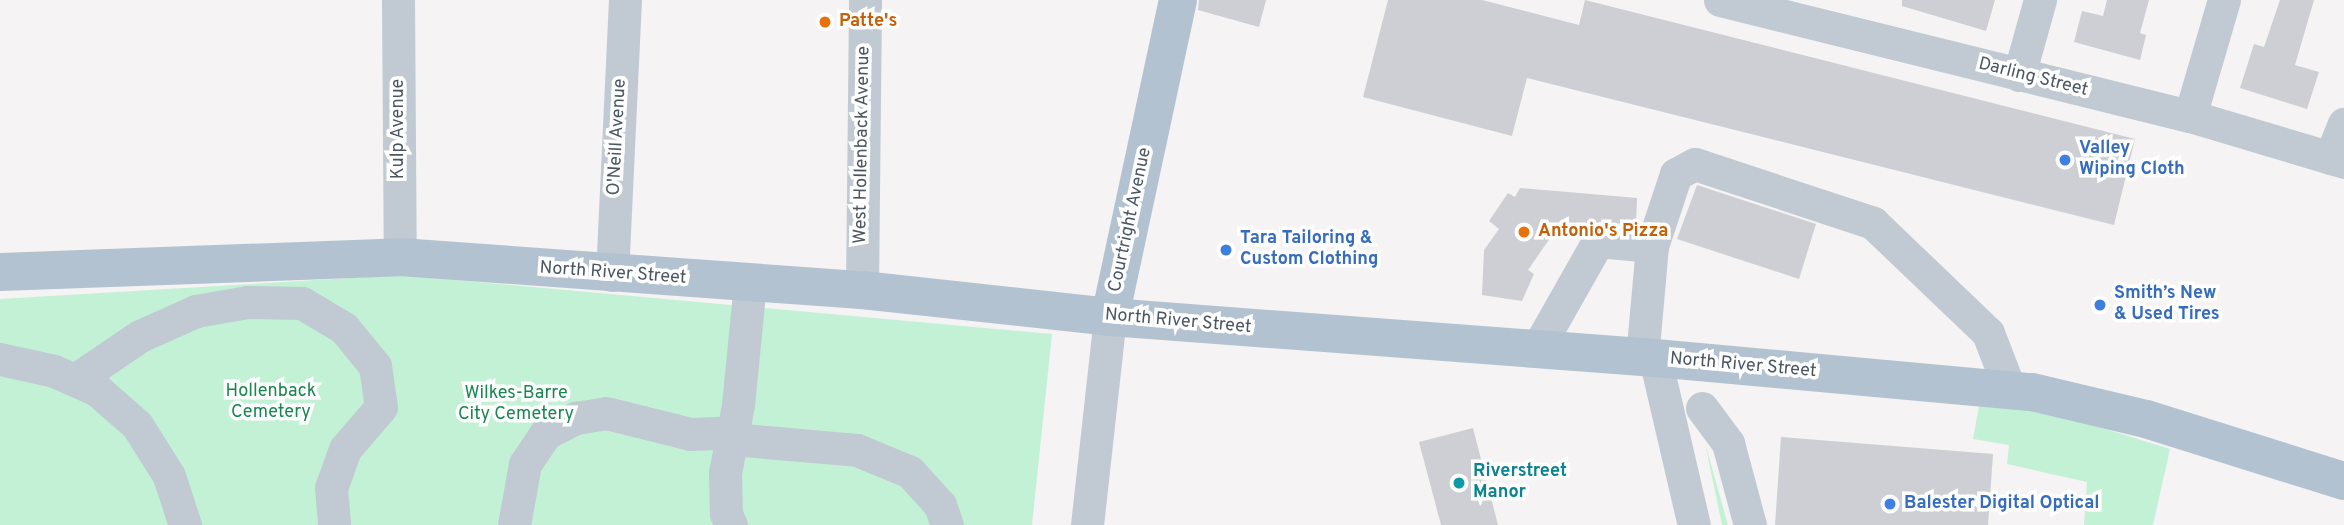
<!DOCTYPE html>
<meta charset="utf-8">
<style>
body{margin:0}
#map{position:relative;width:2344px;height:525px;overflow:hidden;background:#f5f3f3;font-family:Overpass,sans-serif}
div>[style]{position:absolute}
.green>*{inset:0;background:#c3f1d5}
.building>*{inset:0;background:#cdcfd5}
.minor>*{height:33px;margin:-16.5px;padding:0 16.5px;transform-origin:16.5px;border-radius:16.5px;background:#c1cad2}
.major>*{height:38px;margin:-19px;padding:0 19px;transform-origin:19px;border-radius:19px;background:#b3c2d1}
.dots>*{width:19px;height:19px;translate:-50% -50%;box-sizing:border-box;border:4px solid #fff;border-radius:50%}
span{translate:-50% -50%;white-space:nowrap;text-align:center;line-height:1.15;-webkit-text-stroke:7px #fff;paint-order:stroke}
.food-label{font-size:18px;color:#c56008;font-weight:700}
.left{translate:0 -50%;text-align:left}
.street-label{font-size:18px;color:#4a5661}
.shop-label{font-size:18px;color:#366cbe;font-weight:700}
.park-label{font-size:18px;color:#17864f}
.culture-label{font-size:18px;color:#0d838f;font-weight:700}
</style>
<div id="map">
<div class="green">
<div style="clip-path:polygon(400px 275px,1052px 334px,1032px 525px,0 525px,0 299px)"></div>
<div style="clip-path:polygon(1979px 406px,2038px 408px,2170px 449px,2153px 525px,2084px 525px,2087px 482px,2007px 464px,2009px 445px,1973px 439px)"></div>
<div style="clip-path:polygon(1705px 443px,1728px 525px,1722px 525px)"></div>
</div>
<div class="building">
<div style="clip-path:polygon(1199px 0,1266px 0,1259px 27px,1198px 10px)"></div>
<div style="clip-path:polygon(1388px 0,1482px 0,1579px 25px,1585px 0,2135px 139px,2114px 225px,1527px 78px,1512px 136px,1363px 97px)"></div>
<div style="clip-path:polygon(1902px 0,1995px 0,1986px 31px,1902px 6px)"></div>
<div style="clip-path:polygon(2107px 0,2149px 0,2140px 33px,2146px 35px,2140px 60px,2074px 42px,2082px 11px,2103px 16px)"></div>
<div style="clip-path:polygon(2280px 0,2314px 0,2295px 65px,2319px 72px,2307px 109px,2240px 88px,2254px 44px,2264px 47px)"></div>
<div style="clip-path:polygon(1697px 185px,1816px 224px,1799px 279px,1677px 239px)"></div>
<div style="clip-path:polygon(1520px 188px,1637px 198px,1636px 225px,1600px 222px,1582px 231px,1557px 228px,1528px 270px,1534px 274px,1522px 301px,1482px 295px,1484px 250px,1499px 229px,1489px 221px,1508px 193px,1515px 197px)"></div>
<div style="clip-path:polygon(1473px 428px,1498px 525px,1441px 525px,1419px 442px)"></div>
<div style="clip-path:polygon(1781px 437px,1993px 454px,1988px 525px,1775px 525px)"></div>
</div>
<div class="minor">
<div style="left:398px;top:0;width:257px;rotate:89.6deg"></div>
<div style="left:1720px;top:0;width:484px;rotate:13.9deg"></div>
<div style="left:2190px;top:116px;width:161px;rotate:16.6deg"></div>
<div style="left:2019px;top:75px;width:78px;rotate:-74.4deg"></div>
<div style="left:2190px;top:116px;width:121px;rotate:-73.7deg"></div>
<div style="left:2330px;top:158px;width:37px;rotate:-68deg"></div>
<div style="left:1652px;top:246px;width:76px;rotate:-71.6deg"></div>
<div style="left:1676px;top:174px;width:21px;rotate:-28deg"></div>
<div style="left:1695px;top:164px;width:188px;rotate:18.3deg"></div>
<div style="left:1873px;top:223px;width:159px;rotate:43.7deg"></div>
<div style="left:1988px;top:333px;width:61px;rotate:68.9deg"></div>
<div style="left:612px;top:275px;width:275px;rotate:-87.3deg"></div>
<div style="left:862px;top:290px;width:290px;rotate:-89.4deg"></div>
<div style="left:1537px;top:349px;width:124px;rotate:-60.5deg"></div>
<div style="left:1598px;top:241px;width:54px;rotate:5.3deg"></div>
<div style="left:1652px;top:246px;width:111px;rotate:95.1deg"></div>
<div style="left:1655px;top:358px;width:171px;rotate:76.9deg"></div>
<div style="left:0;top:359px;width:55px;rotate:12.5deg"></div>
<div style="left:54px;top:371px;width:47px;rotate:23.8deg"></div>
<div style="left:97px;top:390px;width:53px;rotate:41.2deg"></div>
<div style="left:137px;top:425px;width:60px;rotate:57.9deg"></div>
<div style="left:169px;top:476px;width:52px;rotate:71.9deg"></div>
<div style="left:75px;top:380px;width:78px;rotate:-34.1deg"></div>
<div style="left:140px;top:336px;width:61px;rotate:-24.1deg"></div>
<div style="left:196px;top:311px;width:52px;rotate:-10deg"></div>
<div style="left:247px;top:302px;width:55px;rotate:1deg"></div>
<div style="left:302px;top:303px;width:49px;rotate:30.8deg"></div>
<div style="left:344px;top:328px;width:49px;rotate:50.8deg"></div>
<div style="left:375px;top:366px;width:41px;rotate:81.7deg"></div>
<div style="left:381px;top:407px;width:55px;rotate:130.6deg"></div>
<div style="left:345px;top:449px;width:41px;rotate:109.7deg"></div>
<div style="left:331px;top:488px;width:37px;rotate:85deg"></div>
<div style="left:1702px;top:408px;width:44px;rotate:53.4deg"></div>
<div style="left:1728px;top:443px;width:85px;rotate:75deg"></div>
<div style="left:514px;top:525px;width:62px;rotate:-79.8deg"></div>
<div style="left:525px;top:464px;width:37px;rotate:-56deg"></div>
<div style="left:546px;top:433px;width:34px;rotate:-27deg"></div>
<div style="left:576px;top:418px;width:30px;rotate:-9deg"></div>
<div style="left:606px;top:413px;width:87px;rotate:14deg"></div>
<div style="left:690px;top:434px;width:28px;rotate:-2deg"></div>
<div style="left:718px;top:433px;width:15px;rotate:23deg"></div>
<div style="left:732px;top:439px;width:125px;rotate:5deg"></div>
<div style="left:857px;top:450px;width:57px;rotate:22.5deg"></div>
<div style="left:910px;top:472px;width:45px;rotate:47.7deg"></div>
<div style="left:940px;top:505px;width:21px;rotate:71deg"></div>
<div style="left:731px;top:525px;width:12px;rotate:-114deg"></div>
<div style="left:726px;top:514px;width:41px;rotate:-91.4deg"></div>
<div style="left:725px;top:473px;width:69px;rotate:-79.2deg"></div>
<div style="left:738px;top:405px;width:123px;rotate:-84.4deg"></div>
<div style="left:1087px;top:525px;width:209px;rotate:-83.7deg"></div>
</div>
<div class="major">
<div style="left:0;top:272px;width:400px;rotate:-2.1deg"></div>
<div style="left:400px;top:257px;width:463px;rotate:4.1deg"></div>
<div style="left:862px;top:290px;width:249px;rotate:6.2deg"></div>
<div style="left:1110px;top:317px;width:547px;rotate:4.3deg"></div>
<div style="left:1655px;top:358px;width:379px;rotate:5.2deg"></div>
<div style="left:2032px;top:392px;width:117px;rotate:13.3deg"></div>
<div style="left:2146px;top:419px;width:207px;rotate:17.4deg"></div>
<div style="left:1110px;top:317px;width:324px;rotate:-77.9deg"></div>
</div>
<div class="dots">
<div style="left:825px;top:22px;background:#e8710a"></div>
<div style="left:2065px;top:160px;background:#3f7fe0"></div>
<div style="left:1524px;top:232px;background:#e8710a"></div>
<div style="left:1226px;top:250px;background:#3f7fe0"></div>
<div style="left:2100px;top:305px;background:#3f7fe0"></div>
<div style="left:1459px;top:483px;background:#0f9aa8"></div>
<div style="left:1890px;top:504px;background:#3f7fe0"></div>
</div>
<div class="food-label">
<span class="left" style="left:839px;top:22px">Patte's</span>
<span class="left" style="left:1538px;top:232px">Antonio's Pizza</span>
</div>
<div class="street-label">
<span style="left:2033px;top:78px;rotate:14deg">Darling Street</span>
<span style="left:399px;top:129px;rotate:-90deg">Kulp Avenue</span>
<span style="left:618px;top:137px;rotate:-87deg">O'Neill Avenue</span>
<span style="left:863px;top:145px;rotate:-89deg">West Hollenback Avenue</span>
<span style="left:1131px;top:220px;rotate:-78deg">Courtright Avenue</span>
<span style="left:613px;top:274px;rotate:4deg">North River Street</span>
<span style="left:1178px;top:322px;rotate:5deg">North River Street</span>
<span style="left:1743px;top:366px;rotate:5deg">North River Street</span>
</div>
<div class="shop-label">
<span class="left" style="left:2079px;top:160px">Valley<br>Wiping Cloth</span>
<span class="left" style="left:1240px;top:250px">Tara Tailoring &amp;<br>Custom Clothing</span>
<span class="left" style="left:2114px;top:305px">Smith’s New<br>&amp; Used Tires</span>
<span class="left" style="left:1904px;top:504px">Balester Digital Optical</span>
</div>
<div class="park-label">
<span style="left:271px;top:403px">Hollenback<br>Cemetery</span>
<span style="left:516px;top:405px">Wilkes-Barre<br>City Cemetery</span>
</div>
<div class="culture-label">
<span class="left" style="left:1473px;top:483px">Riverstreet<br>Manor</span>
</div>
</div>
